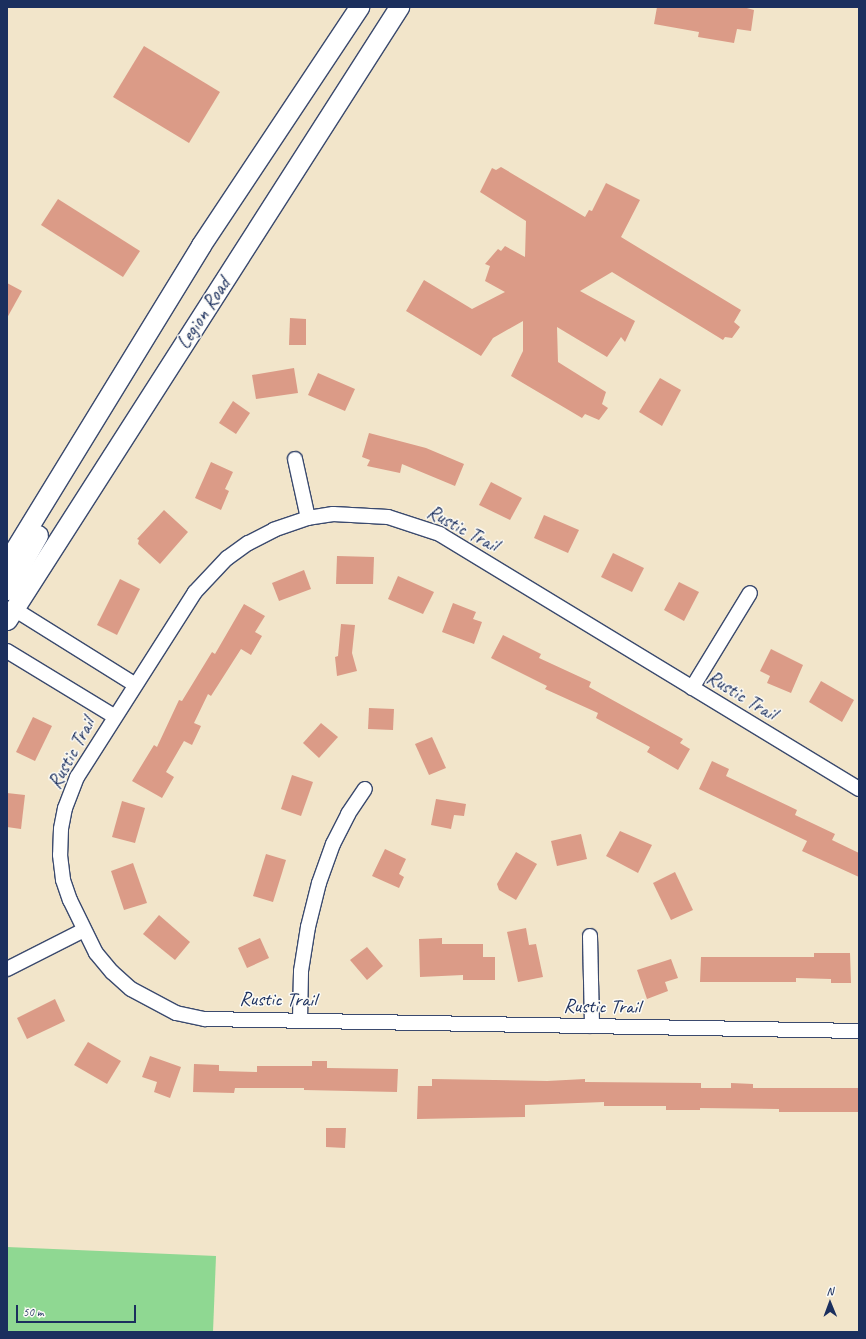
<!DOCTYPE html>
<style>
body{margin:0}
#map{position:relative;width:866px;height:1339px;overflow:hidden;background:#f2e5ca;font-family:Caveat,sans-serif}
div>[style]{position:absolute}
.green>*{inset:0;background:#8fd892}
.building>*{inset:0;background:#db9b87}
.roads{filter:drop-shadow(1px 0 #3b4a6e) drop-shadow(-1px 0 #3b4a6e) drop-shadow(0 1px #3b4a6e) drop-shadow(0 -1px #3b4a6e)}
.street>*{height:14px;margin:-7px;padding:0 7px;transform-origin:7px;border-radius:7px;background:#fff}
.secondary>*{height:19px;margin:-9.5px;padding:0 9.5px;transform-origin:9.5px;border-radius:9.5px;background:#fff}
span{translate:-50% -50%;white-space:nowrap;text-align:center;line-height:1.15;-webkit-text-stroke:3px #fdfcf7;paint-order:stroke}
.street-label{font-size:20px;color:#1b2f5e}
.frame{position:absolute;inset:0;border:8px solid #1b2f5e;pointer-events:none}
.north{position:absolute;left:810px;top:1283px;width:40px;height:40px;-webkit-text-stroke:3px #fdfcf7;paint-order:stroke;rotate:359deg;font-size:11px;font-weight:700;line-height:16px;text-align:center;color:#1b2f5e}
.north::after{content:'';display:block;margin:auto;width:14px;height:18px;background:#1b2f5e;clip-path:polygon(50% 0,100% 100%,50% 72%,0 100%)}
.scale{position:absolute;left:16px;top:1305px;width:120px;height:18px;box-sizing:border-box;border:2px solid #1b2f5e;border-top:0;padding-left:5px;font-size:12px;line-height:14px;white-space:nowrap;color:#1b2f5e;-webkit-text-stroke:3px #fdfcf7;paint-order:stroke}
</style>
<div id="map">
<div class="green">
<div style="clip-path:polygon(7px 1247px,216px 1256px,213px 1332px,7px 1332px)"></div>
</div>
<div class="building">
<div style="clip-path:polygon(657px 7px,743px 7px,754px 10px,751px 31px,737px 29px,734px 43px,698px 37px,699px 32px,654px 24px)"></div>
<div style="clip-path:polygon(144px 46px,220px 92px,189px 143px,113px 97px)"></div>
<div style="clip-path:polygon(501px 167px,585px 217px,589px 210px,592px 211px,606px 183px,640px 200px,621px 237px,741px 310px,734px 322px,740px 327px,732px 338px,725px 337px,723px 340px,612px 272px,580px 291px,635px 321px,625px 342px,621px 337px,607px 357px,557px 327px,558px 362px,606px 392px,602px 404px,608px 408px,599px 420px,585px 414px,582px 418px,511px 376px,523px 351px,523px 321px,493px 338px,481px 356px,406px 311px,424px 280px,472px 309px,505px 292px,485px 281px,490px 266px,485px 264px,498px 249px,501px 251px,505px 246px,525px 257px,526px 221px,480px 192px,492px 168px,496px 170px)"></div>
<div style="clip-path:polygon(58px 199px,140px 251px,123px 277px,41px 225px)"></div>
<div style="clip-path:polygon(7px 283px,22px 291px,7px 318px)"></div>
<div style="clip-path:polygon(290px 318px,306px 319px,306px 345px,289px 345px)"></div>
<div style="clip-path:polygon(294px 368px,298px 393px,256px 399px,252px 375px)"></div>
<div style="clip-path:polygon(318px 373px,355px 389px,345px 411px,308px 395px)"></div>
<div style="clip-path:polygon(660px 378px,681px 390px,662px 426px,639px 412px)"></div>
<div style="clip-path:polygon(233px 401px,250px 413px,236px 434px,219px 423px)"></div>
<div style="clip-path:polygon(369px 433px,426px 448px,464px 464px,455px 486px,402px 464px,400px 473px,367px 466px,370px 460px,362px 457px)"></div>
<div style="clip-path:polygon(211px 462px,233px 472px,225px 489px,229px 491px,221px 510px,195px 498px)"></div>
<div style="clip-path:polygon(491px 482px,522px 498px,510px 520px,479px 505px)"></div>
<div style="clip-path:polygon(164px 510px,188px 532px,160px 564px,138px 544px,139px 540px,137px 539px)"></div>
<div style="clip-path:polygon(544px 515px,579px 530px,568px 553px,534px 538px)"></div>
<div style="clip-path:polygon(613px 553px,644px 568px,632px 592px,601px 577px)"></div>
<div style="clip-path:polygon(337px 556px,374px 557px,373px 584px,336px 584px)"></div>
<div style="clip-path:polygon(304px 570px,311px 589px,279px 601px,272px 583px)"></div>
<div style="clip-path:polygon(398px 576px,434px 592px,423px 614px,388px 599px)"></div>
<div style="clip-path:polygon(120px 579px,140px 589px,117px 635px,97px 625px)"></div>
<div style="clip-path:polygon(679px 582px,699px 592px,684px 621px,664px 610px)"></div>
<div style="clip-path:polygon(453px 603px,476px 612px,473px 619px,482px 622px,474px 644px,442px 632px)"></div>
<div style="clip-path:polygon(244px 604px,265px 616px,255px 632px,262px 636px,251px 655px,241px 649px,211px 696px,208px 694px,194px 723px,201px 726px,192px 745px,184px 741px,166px 772px,174px 777px,162px 798px,132px 781px,154px 745px,157px 747px,179px 700px,182px 701px,212px 652px,215px 654px)"></div>
<div style="clip-path:polygon(341px 624px,355px 625px,352px 653px,357px 671px,337px 676px,335px 657px,338px 656px)"></div>
<div style="clip-path:polygon(503px 635px,541px 654px,539px 658px,591px 682px,589px 687px,683px 739px,680px 743px,690px 749px,678px 770px,647px 752px,650px 747px,596px 718px,598px 713px,545px 689px,547px 686px,491px 658px)"></div>
<div style="clip-path:polygon(771px 649px,803px 665px,791px 693px,767px 683px,770px 676px,760px 671px)"></div>
<div style="clip-path:polygon(821px 681px,854px 700px,842px 722px,809px 702px)"></div>
<div style="clip-path:polygon(369px 708px,394px 709px,393px 730px,368px 729px)"></div>
<div style="clip-path:polygon(33px 717px,52px 726px,35px 761px,16px 752px)"></div>
<div style="clip-path:polygon(321px 723px,338px 737px,319px 758px,303px 743px)"></div>
<div style="clip-path:polygon(432px 737px,446px 768px,429px 775px,415px 744px)"></div>
<div style="clip-path:polygon(712px 761px,729px 769px,726px 776px,797px 810px,795px 815px,835px 834px,832px 840px,859px 853px,859px 877px,802px 851px,807px 841px,699px 789px)"></div>
<div style="clip-path:polygon(292px 775px,313px 782px,301px 816px,281px 809px)"></div>
<div style="clip-path:polygon(7px 793px,25px 795px,21px 829px,7px 827px)"></div>
<div style="clip-path:polygon(436px 799px,466px 804px,464px 816px,454px 815px,451px 829px,431px 825px)"></div>
<div style="clip-path:polygon(122px 801px,145px 808px,135px 843px,112px 837px)"></div>
<div style="clip-path:polygon(620px 831px,652px 845px,638px 873px,606px 856px)"></div>
<div style="clip-path:polygon(581px 834px,587px 859px,557px 866px,551px 841px)"></div>
<div style="clip-path:polygon(385px 849px,406px 859px,399px 874px,404px 877px,399px 888px,372px 876px)"></div>
<div style="clip-path:polygon(516px 852px,537px 864px,516px 900px,499px 890px,497px 884px)"></div>
<div style="clip-path:polygon(266px 854px,286px 860px,273px 902px,253px 896px)"></div>
<div style="clip-path:polygon(133px 863px,147px 903px,124px 910px,111px 871px)"></div>
<div style="clip-path:polygon(675px 872px,693px 910px,671px 920px,653px 883px)"></div>
<div style="clip-path:polygon(159px 915px,190px 942px,175px 960px,143px 934px)"></div>
<div style="clip-path:polygon(526px 928px,529px 945px,536px 944px,543px 977px,518px 982px,507px 932px)"></div>
<div style="clip-path:polygon(260px 938px,269px 958px,247px 968px,238px 948px)"></div>
<div style="clip-path:polygon(442px 938px,442px 944px,483px 944px,483px 957px,495px 957px,495px 980px,463px 980px,463px 975px,420px 977px,419px 939px)"></div>
<div style="clip-path:polygon(367px 947px,383px 966px,367px 980px,350px 960px)"></div>
<div style="clip-path:polygon(814px 953px,850px 953px,851px 983px,831px 983px,831px 979px,796px 978px,796px 982px,700px 982px,701px 957px,814px 957px)"></div>
<div style="clip-path:polygon(671px 959px,678px 978px,665px 982px,668px 991px,647px 999px,637px 970px)"></div>
<div style="clip-path:polygon(55px 999px,65px 1021px,27px 1039px,17px 1018px)"></div>
<div style="clip-path:polygon(88px 1042px,121px 1061px,107px 1084px,74px 1065px)"></div>
<div style="clip-path:polygon(150px 1056px,181px 1067px,170px 1098px,154px 1092px,157px 1082px,142px 1077px)"></div>
<div style="clip-path:polygon(312px 1061px,327px 1061px,327px 1068px,398px 1069px,397px 1092px,304px 1090px,304px 1088px,235px 1088px,234px 1093px,193px 1092px,194px 1064px,219px 1065px,219px 1071px,257px 1072px,257px 1066px,312px 1066px)"></div>
<div style="clip-path:polygon(432px 1079px,547px 1081px,585px 1079px,585px 1082px,701px 1083px,701px 1088px,731px 1088px,731px 1083px,753px 1084px,753px 1088px,859px 1088px,859px 1112px,779px 1112px,779px 1109px,700px 1108px,700px 1110px,666px 1110px,666px 1106px,604px 1106px,604px 1102px,525px 1105px,525px 1117px,417px 1119px,418px 1086px,432px 1086px)"></div>
<div style="clip-path:polygon(326px 1128px,346px 1128px,345px 1148px,326px 1147px)"></div>
</div>
<div class="roads">
<div class="street">
<div style="left:295px;top:459px;width:60px;rotate:77.6deg"></div>
<div style="left:14px;top:609px;width:142px;rotate:32deg"></div>
<div style="left:7px;top:651px;width:125px;rotate:31.3deg"></div>
<div style="left:692px;top:688px;width:111px;rotate:-58.6deg"></div>
<div style="left:859px;top:789px;width:490px;rotate:-148.7deg"></div>
<div style="left:440px;top:534px;width:55px;rotate:-161.9deg"></div>
<div style="left:388px;top:517px;width:55px;rotate:-176.9deg"></div>
<div style="left:333px;top:514px;width:25px;rotate:171deg"></div>
<div style="left:308px;top:518px;width:36px;rotate:161deg"></div>
<div style="left:274px;top:530px;width:29px;rotate:153deg"></div>
<div style="left:248px;top:543px;width:26px;rotate:144deg"></div>
<div style="left:227px;top:558px;width:47px;rotate:133.3deg"></div>
<div style="left:195px;top:592px;width:219px;rotate:122.5deg"></div>
<div style="left:77px;top:777px;width:33px;rotate:111deg"></div>
<div style="left:65px;top:808px;width:21px;rotate:101deg"></div>
<div style="left:61px;top:829px;width:26px;rotate:92deg"></div>
<div style="left:60px;top:855px;width:25px;rotate:83deg"></div>
<div style="left:63px;top:880px;width:21px;rotate:71deg"></div>
<div style="left:70px;top:900px;width:59px;rotate:63.9deg"></div>
<div style="left:96px;top:953px;width:25px;rotate:50deg"></div>
<div style="left:112px;top:972px;width:25px;rotate:42deg"></div>
<div style="left:131px;top:989px;width:51px;rotate:28.1deg"></div>
<div style="left:176px;top:1013px;width:30px;rotate:12deg"></div>
<div style="left:205px;top:1019px;width:654px;rotate:1.05deg"></div>
<div style="left:590px;top:936px;width:90px;rotate:88.7deg"></div>
<div style="left:7px;top:969px;width:86px;rotate:-26.9deg"></div>
<div style="left:300px;top:1020px;width:49px;rotate:-88.8deg"></div>
<div style="left:301px;top:971px;width:45px;rotate:-81deg"></div>
<div style="left:308px;top:927px;width:45px;rotate:-76deg"></div>
<div style="left:319px;top:883px;width:41px;rotate:-70.3deg"></div>
<div style="left:333px;top:844px;width:34px;rotate:-63deg"></div>
<div style="left:348px;top:814px;width:30px;rotate:-56deg"></div>
</div>
<div class="secondary">
<div style="left:7px;top:562px;width:372px;rotate:-58.5deg"></div>
<div style="left:201px;top:245px;width:286px;rotate:-56.4deg"></div>
<div style="left:7px;top:590px;width:63px;rotate:-60.6deg"></div>
<div style="left:7px;top:620px;width:728px;rotate:-57.4deg"></div>
</div>
</div>
<div class="street-label">
<span style="left:203px;top:313px;rotate:-57deg">Legion Road</span>
<span style="left:463px;top:528px;rotate:28deg">Rustic Trail</span>
<span style="left:742px;top:695px;rotate:31deg">Rustic Trail</span>
<span style="left:71px;top:753px;rotate:-62deg">Rustic Trail</span>
<span style="left:278px;top:999px;rotate:1deg">Rustic Trail</span>
<span style="left:602px;top:1006px;rotate:1deg">Rustic Trail</span>
</div>
<div class="frame"></div>
<div class="north">N</div>
<div class="scale">50 m</div>
</div>
